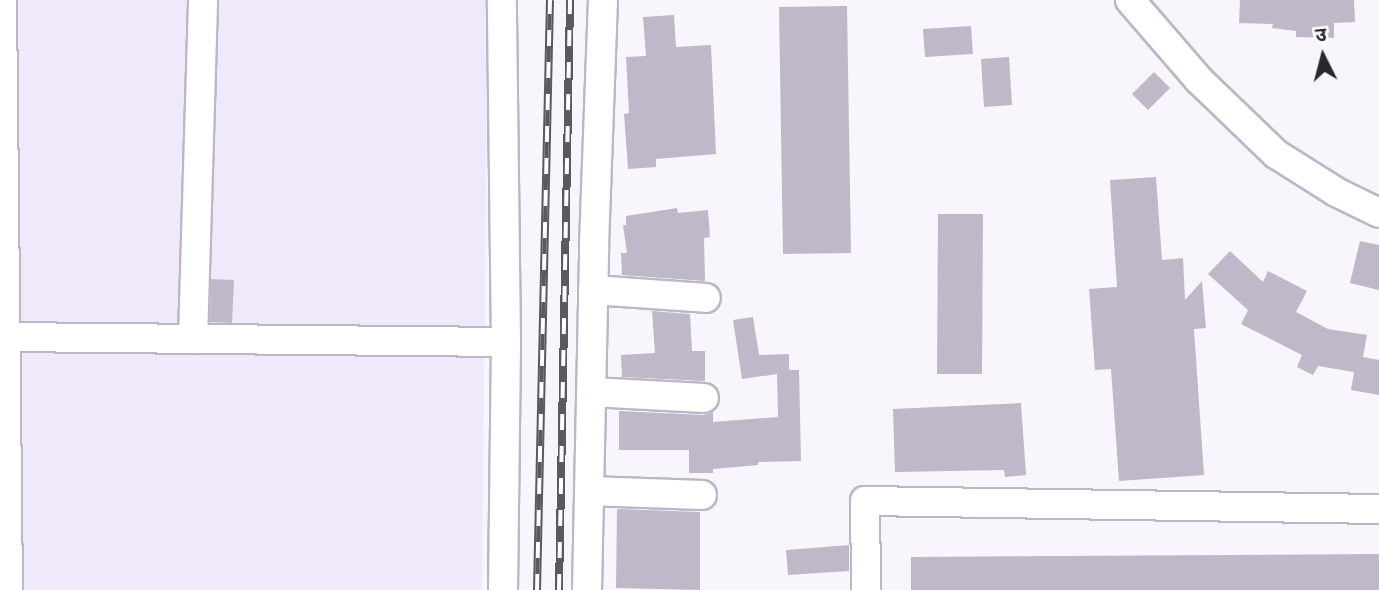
<!DOCTYPE html>
<meta charset="utf-8">
<style>
body{margin:0}
#map{position:relative;width:1379px;height:590px;overflow:hidden;background:#f8f5fc;font-family:Signika,"Noto Sans Devanagari",sans-serif}
div>[style]{position:absolute}
.built>*{inset:0;background:#f0e9fc}
.building>*{inset:0;background:#beb8c9}
.roads{filter:drop-shadow(2px 0 #bcb7c7) drop-shadow(-2px 0 #bcb7c7) drop-shadow(0 2px #bcb7c7) drop-shadow(0 -2px #bcb7c7)}
.minor>*{height:28px;margin:-14px;padding:0 14px;transform-origin:14px;border-radius:14px;background:#fff}
.rail>*{height:8px;margin-top:-4px;transform-origin:0;background:repeating-linear-gradient(90deg,#fff 0 16px,#5b585f 0 32px);box-sizing:border-box;border-block:2px solid #5b585f}
span{translate:-50% -50%;white-space:nowrap;text-align:center;line-height:1.15;-webkit-text-stroke:5px #fff;paint-order:stroke}
.north{position:absolute;left:1288px;top:21px;width:70px;height:70px;-webkit-text-stroke:5px #fff;paint-order:stroke;rotate:354deg;font-size:19px;font-weight:700;line-height:28px;text-align:center;color:#29272d}
.north::after{content:'';display:block;margin:auto;width:24px;height:32px;background:#29272d;clip-path:polygon(50% 0,100% 100%,50% 72%,0 100%)}
</style>
<div id="map">
<div class="built">
<div style="clip-path:polygon(0 0,488px 0,482px 590px,0 590px)"></div>
</div>
<div class="building">
<div style="clip-path:polygon(1240px 0,1354px 0,1355px 22px,1334px 23px,1334px 38px,1296px 37px,1296px 31px,1272px 28px,1273px 24px,1239px 23px)"></div>
<div style="clip-path:polygon(847px 6px,851px 253px,783px 254px,779px 7px)"></div>
<div style="clip-path:polygon(674px 15px,676px 47px,711px 45px,716px 154px,656px 159px,656px 167px,628px 169px,624px 114px,629px 113px,626px 57px,646px 56px,643px 17px)"></div>
<div style="clip-path:polygon(971px 26px,973px 54px,925px 57px,923px 29px)"></div>
<div style="clip-path:polygon(1009px 57px,1012px 105px,984px 107px,981px 59px)"></div>
<div style="clip-path:polygon(1154px 72px,1170px 88px,1148px 110px,1132px 94px)"></div>
<div style="clip-path:polygon(1156px 177px,1162px 260px,1183px 258px,1185px 300px,1202px 281px,1206px 328px,1194px 329px,1204px 475px,1119px 481px,1111px 369px,1095px 370px,1089px 289px,1117px 287px,1110px 180px)"></div>
<div style="clip-path:polygon(677px 208px,678px 213px,708px 210px,710px 237px,704px 238px,705px 281px,622px 275px,621px 253px,627px 253px,623px 225px,626px 225px,626px 216px)"></div>
<div style="clip-path:polygon(938px 214px,983px 214px,982px 374px,937px 374px)"></div>
<div style="clip-path:polygon(1360px 241px,1379px 245px,1379px 290px,1350px 283px)"></div>
<div style="clip-path:polygon(1230px 251px,1263px 282px,1268px 271px,1307px 291px,1296px 312px,1328px 329px,1367px 335px,1363px 357px,1379px 360px,1379px 395px,1351px 390px,1354px 372px,1318px 366px,1313px 375px,1297px 367px,1302px 355px,1241px 324px,1248px 310px,1208px 274px)"></div>
<div style="clip-path:polygon(211px 279px,234px 280px,232px 323px,210px 322px)"></div>
<div style="clip-path:polygon(652px 311px,690px 314px,692px 351px,705px 351px,705px 381px,622px 377px,621px 355px,655px 353px)"></div>
<div style="clip-path:polygon(753px 317px,759px 355px,789px 354px,789px 370px,799px 370px,801px 461px,758px 462px,758px 465px,713px 469px,713px 473px,689px 473px,689px 450px,619px 450px,619px 411px,703px 415px,713px 412px,713px 422px,778px 417px,777px 374px,742px 379px,733px 320px)"></div>
<div style="clip-path:polygon(1021px 403px,1026px 475px,1005px 477px,1004px 470px,895px 472px,893px 409px)"></div>
<div style="clip-path:polygon(617px 509px,700px 512px,700px 590px,616px 588px)"></div>
<div style="clip-path:polygon(849px 545px,849px 571px,788px 575px,786px 550px)"></div>
<div style="clip-path:polygon(1379px 554px,1379px 590px,911px 590px,911px 557px)"></div>
</div>
<div class="roads">
<div class="minor">
<div style="left:2px;top:0;width:590px;rotate:89.42deg"></div>
<div style="left:1130px;top:0;width:106px;rotate:49.2deg"></div>
<div style="left:1199px;top:80px;width:107px;rotate:43.9deg"></div>
<div style="left:1276px;top:154px;width:71px;rotate:32.3deg"></div>
<div style="left:1336px;top:192px;width:48px;rotate:26deg"></div>
<div style="left:593px;top:290px;width:113px;rotate:4deg"></div>
<div style="left:5px;top:337px;width:501px;rotate:0.57deg"></div>
<div style="left:506px;top:342px;width:342px;rotate:-90.7deg"></div>
<div style="left:193px;top:339px;width:339px;rotate:-88.3deg"></div>
<div style="left:591px;top:392px;width:113px;rotate:3deg"></div>
<div style="left:589px;top:491px;width:113px;rotate:2deg"></div>
<div style="left:503px;top:590px;width:248px;rotate:-89.3deg"></div>
<div style="left:587px;top:590px;width:345px;rotate:-88.8deg"></div>
<div style="left:594px;top:245px;width:245px;rotate:-87.9deg"></div>
<div style="left:866px;top:590px;width:89px;rotate:-90.6deg"></div>
<div style="left:865px;top:501px;width:514px;rotate:0.89deg"></div>
</div>
</div>
<div class="rail">
<div style="left:537px;top:590px;width:590px;rotate:-88.74deg"></div>
<div style="left:559px;top:590px;width:590px;rotate:-88.93deg"></div>
</div>
<div class="north">उ</div>
</div>
